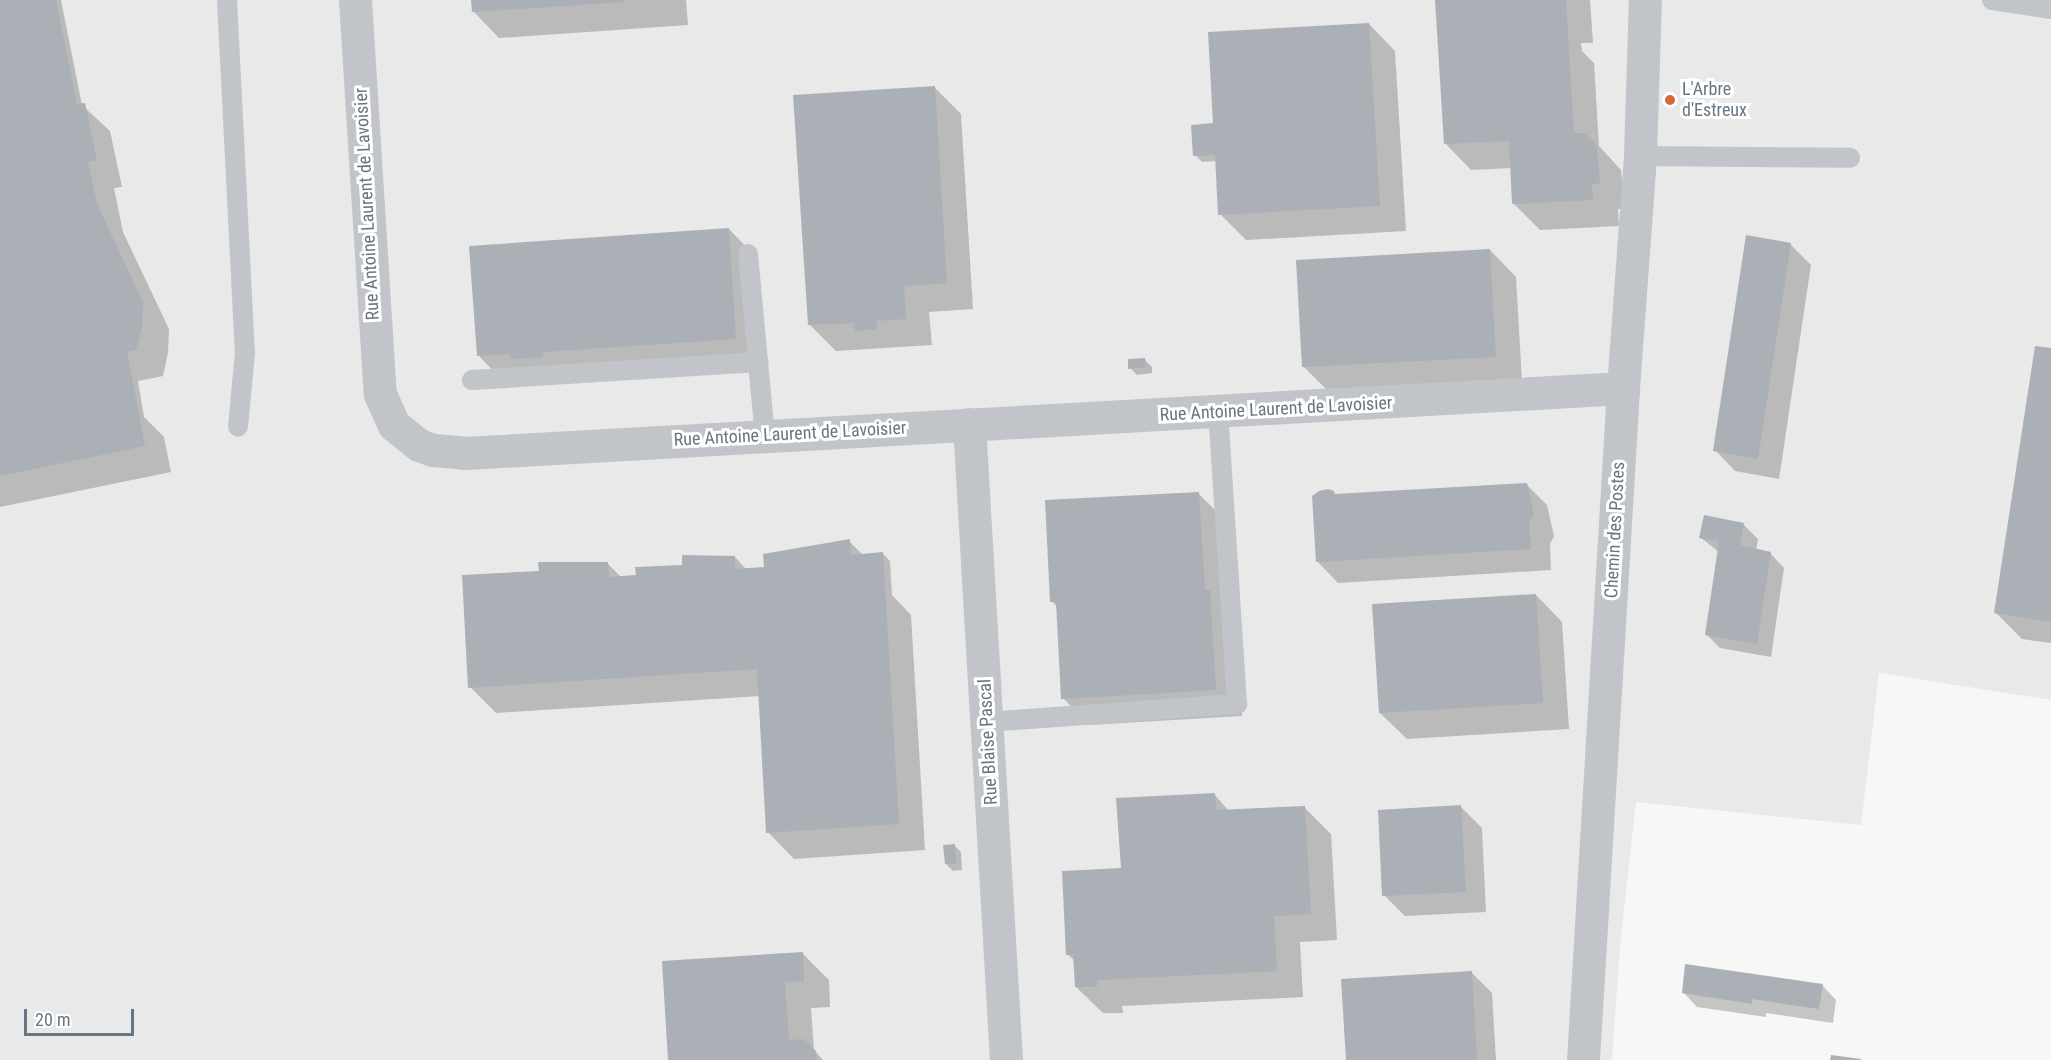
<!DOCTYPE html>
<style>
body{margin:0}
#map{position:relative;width:2051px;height:1060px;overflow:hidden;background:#f7f8f5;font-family:"Roboto Condensed",sans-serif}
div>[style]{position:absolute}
.built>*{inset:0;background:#e8e9e8}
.shadow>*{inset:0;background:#0003}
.building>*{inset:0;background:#aab0b6}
.lane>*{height:20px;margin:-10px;padding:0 10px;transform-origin:10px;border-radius:10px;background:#c1c4c8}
.street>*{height:33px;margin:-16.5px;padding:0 16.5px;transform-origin:16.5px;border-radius:16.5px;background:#c1c4c8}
.dots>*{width:16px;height:16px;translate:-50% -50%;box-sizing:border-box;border:3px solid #fff;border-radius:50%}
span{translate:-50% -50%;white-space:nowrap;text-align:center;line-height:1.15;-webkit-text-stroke:6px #fff;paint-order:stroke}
.poi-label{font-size:18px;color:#687684}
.left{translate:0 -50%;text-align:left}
.street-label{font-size:18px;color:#687684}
.scale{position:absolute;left:24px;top:1009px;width:110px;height:27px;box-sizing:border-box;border:3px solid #687684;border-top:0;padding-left:8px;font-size:18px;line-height:21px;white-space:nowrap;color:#687684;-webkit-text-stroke:4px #fff;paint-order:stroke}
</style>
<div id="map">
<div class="built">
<div style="clip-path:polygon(0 0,2051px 0,2051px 700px,1879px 673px,1861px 825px,1636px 802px,1620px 947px,1612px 1060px,0 1060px)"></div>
</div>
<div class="shadow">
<div style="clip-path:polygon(0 0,61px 0,82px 105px,110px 131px,122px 187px,114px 188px,123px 232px,169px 329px,168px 353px,163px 376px,138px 381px,144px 417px,164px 437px,171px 472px,0 507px)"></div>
<div style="clip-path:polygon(472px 0,686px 0,688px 25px,499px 38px,473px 11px)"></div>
<div style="clip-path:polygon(1436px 0,1590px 0,1593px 43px,1581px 43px,1582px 51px,1594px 63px,1599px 146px,1621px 170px,1625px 209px,1618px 209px,1619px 226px,1540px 230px,1514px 204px,1512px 168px,1471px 170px,1445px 143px)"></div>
<div style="clip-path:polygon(1369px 24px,1395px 51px,1406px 231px,1246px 240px,1220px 214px,1217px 161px,1202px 162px,1195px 155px,1215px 125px)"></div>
<div style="clip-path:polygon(935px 88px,961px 114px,973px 309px,929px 312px,932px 345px,836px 351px,810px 325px)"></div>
<div style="clip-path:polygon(729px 229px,755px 256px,762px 365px,504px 382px,478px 355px)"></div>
<div style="clip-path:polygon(1790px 244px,1811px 265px,1779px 479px,1735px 471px,1715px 450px)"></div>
<div style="clip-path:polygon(1490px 250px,1516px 277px,1522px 382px,1330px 393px,1303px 366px)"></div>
<div style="clip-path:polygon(2051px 350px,2051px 643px,2022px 639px,1995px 612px)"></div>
<div style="clip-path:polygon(1145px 360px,1152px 367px,1152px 373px,1137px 375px,1130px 368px)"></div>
<div style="clip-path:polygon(1526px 484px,1547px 505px,1554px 536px,1550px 544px,1551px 570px,1338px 583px,1318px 562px,1333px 492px,1337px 496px)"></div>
<div style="clip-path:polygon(1199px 494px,1225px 520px,1236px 618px,1242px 716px,1089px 725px,1063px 698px,1057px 607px,1052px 601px)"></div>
<div style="clip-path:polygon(1705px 516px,1744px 525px,1758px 539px,1756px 550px,1770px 553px,1784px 568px,1771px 657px,1720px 648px,1706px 634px,1719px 552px,1701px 538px)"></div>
<div style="clip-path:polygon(849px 541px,864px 556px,883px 554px,890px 561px,892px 595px,911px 615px,925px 850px,794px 859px,768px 832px,760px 696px,496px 713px,470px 687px,540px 572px,607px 563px,622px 578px,735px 557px,747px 570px,765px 568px)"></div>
<div style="clip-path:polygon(1536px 595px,1562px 622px,1569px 729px,1407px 739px,1380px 713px)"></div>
<div style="clip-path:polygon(1214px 794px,1229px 811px,1305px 808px,1331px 834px,1337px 940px,1300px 942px,1303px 997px,1122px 1006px,1123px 1013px,1103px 1013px,1076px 987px,1075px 961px,1067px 954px,1122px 869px)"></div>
<div style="clip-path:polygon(1461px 807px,1482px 828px,1486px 912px,1405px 916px,1384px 895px)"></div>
<div style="clip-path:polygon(954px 845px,961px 852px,962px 870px,953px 871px,946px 864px)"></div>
<div style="clip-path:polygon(802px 953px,829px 980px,830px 1007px,811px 1008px,814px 1050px,823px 1060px,670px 1060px)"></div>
<div style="clip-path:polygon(1471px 972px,1492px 993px,1496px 1060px,1347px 1060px)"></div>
<div style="clip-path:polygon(1822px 985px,1836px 1000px,1833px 1023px,1766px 1013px,1766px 1017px,1697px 1007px,1683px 992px)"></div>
</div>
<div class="building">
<div style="clip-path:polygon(0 0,56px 0,77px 104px,85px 103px,97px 160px,88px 162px,97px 204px,143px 302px,142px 326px,136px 350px,127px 352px,145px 446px,0 476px)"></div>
<div style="clip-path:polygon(471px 0,624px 0,625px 2px,472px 12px)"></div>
<div style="clip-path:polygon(1435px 0,1566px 0,1574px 133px,1588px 133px,1588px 138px,1595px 142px,1597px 148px,1600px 183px,1592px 184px,1593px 200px,1512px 204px,1509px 141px,1444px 144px)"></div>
<div style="clip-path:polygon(1369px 23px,1380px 206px,1218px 215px,1215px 155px,1193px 156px,1191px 125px,1213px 123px,1208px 32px)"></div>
<div style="clip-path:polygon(935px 86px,947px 283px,904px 286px,906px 319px,876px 321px,877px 329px,855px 331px,854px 323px,808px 325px,793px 95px)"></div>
<div style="clip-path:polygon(729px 228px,736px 339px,543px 352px,543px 357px,511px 359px,510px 354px,477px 356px,469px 246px)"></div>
<div style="clip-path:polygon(1746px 235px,1791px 243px,1758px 459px,1713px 451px)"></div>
<div style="clip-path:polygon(1490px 249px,1496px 357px,1302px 367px,1296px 260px)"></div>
<div style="clip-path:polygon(2035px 346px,2051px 348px,2051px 622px,1994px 613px)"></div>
<div style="clip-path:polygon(1145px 358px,1146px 367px,1128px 369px,1128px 359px)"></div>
<div style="clip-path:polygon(1527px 483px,1534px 515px,1529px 523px,1531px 549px,1316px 562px,1312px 496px,1319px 491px,1328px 489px,1334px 491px,1335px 494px)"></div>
<div style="clip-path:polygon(1199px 492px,1205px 590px,1210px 590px,1216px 690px,1061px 699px,1056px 602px,1050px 602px,1045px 500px)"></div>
<div style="clip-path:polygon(1704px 515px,1744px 523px,1740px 545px,1771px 552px,1757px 644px,1705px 635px,1719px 541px,1699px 538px)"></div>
<div style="clip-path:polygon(850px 539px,851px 555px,883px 552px,899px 824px,766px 833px,757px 669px,468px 688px,462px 575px,539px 571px,538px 562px,608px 562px,609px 577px,636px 575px,635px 567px,682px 565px,682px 555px,735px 556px,735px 569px,764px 567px,763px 554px)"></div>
<div style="clip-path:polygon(1536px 594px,1543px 703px,1379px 713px,1372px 604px)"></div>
<div style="clip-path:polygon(1215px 793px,1216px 810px,1305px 806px,1311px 914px,1274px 916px,1277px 971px,1097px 980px,1097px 987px,1075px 987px,1073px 954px,1066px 955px,1062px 871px,1121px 868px,1116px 798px)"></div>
<div style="clip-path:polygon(1461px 805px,1466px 892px,1382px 896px,1378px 810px)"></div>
<div style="clip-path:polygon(955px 844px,956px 864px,945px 864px,943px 845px)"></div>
<div style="clip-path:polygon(803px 952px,804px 981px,785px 982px,789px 1040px,804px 1039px,816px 1051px,817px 1060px,668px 1060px,662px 961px)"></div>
<div style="clip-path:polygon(1685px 964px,1823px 984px,1819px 1009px,1752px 999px,1752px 1004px,1682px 993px)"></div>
<div style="clip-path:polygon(1472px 971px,1477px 1060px,1346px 1060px,1341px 979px)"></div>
<div style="clip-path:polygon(1831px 1055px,1861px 1059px,1861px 1060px,1830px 1060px)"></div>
</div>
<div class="lane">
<div style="left:227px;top:0;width:352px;rotate:87.1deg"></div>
<div style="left:245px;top:352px;width:75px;rotate:95.3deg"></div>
<div style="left:1992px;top:0;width:60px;rotate:8.7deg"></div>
<div style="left:1640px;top:156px;width:210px;rotate:0.5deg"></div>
<div style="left:748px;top:254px;width:183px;rotate:84.7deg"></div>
<div style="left:472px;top:380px;width:287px;rotate:-3.6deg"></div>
<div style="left:986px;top:722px;width:252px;rotate:-4.1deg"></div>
<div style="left:1237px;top:704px;width:292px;rotate:-93.7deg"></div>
</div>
<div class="street">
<div style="left:355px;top:0;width:395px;rotate:86.4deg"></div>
<div style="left:380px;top:394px;width:34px;rotate:66deg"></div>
<div style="left:394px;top:425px;width:32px;rotate:39deg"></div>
<div style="left:419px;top:445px;width:15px;rotate:20deg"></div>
<div style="left:433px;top:450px;width:32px;rotate:5deg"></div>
<div style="left:465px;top:453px;width:1160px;rotate:-3.21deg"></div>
<div style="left:969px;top:424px;width:637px;rotate:86.67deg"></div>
<div style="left:1583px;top:1060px;width:673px;rotate:-86.59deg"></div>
<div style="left:1623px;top:388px;width:233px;rotate:-85.8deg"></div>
<div style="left:1640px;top:156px;width:156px;rotate:-88.2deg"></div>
</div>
<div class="dots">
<div style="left:1670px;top:100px;background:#da6633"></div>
</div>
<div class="poi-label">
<span class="left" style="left:1682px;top:100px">L'Arbre<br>d'Estreux</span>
</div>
<div class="street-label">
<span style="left:367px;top:204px;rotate:-93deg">Rue Antoine Laurent de Lavoisier</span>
<span style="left:1276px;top:409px;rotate:-3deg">Rue Antoine Laurent de Lavoisier</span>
<span style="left:790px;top:434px;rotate:-3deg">Rue Antoine Laurent de Lavoisier</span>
<span style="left:1615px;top:530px;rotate:-87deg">Chemin des Postes</span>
<span style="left:988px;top:742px;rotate:-93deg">Rue Blaise Pascal</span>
</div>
<div class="scale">20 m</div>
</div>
